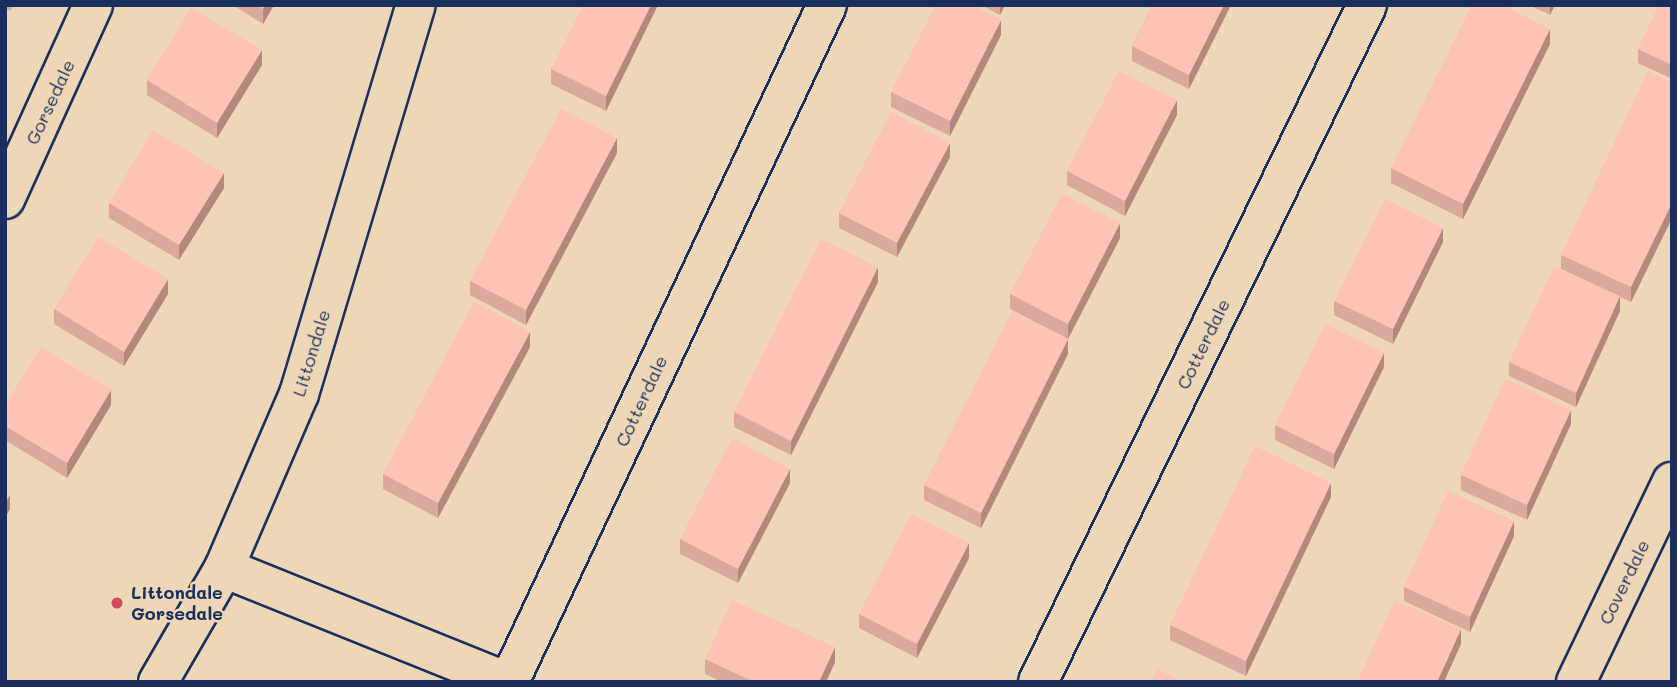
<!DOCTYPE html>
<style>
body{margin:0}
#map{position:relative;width:1677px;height:687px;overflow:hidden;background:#edd7b6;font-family:Mali,sans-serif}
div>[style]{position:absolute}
.roads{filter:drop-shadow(2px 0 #1b2f5e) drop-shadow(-2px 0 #1b2f5e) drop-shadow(0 2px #1b2f5e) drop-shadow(0 -2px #1b2f5e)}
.minor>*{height:38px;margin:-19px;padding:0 19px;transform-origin:19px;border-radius:19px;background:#edd7b6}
.wall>*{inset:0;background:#daa89d}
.shaded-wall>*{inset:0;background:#b2887f}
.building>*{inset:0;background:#fec3b6}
.dots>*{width:19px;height:19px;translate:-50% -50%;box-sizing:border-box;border:4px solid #edd7b6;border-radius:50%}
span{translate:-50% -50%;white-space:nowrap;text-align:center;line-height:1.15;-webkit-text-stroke:5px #edd7b6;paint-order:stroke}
.street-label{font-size:18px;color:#1b2f5e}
.poi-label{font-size:18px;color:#1b2f5e;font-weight:700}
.left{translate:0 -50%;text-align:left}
.frame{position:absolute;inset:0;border:7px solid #1b2f5e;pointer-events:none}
</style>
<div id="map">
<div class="roads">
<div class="minor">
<div style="left:5px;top:199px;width:213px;rotate:-65.6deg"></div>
<div style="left:224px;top:568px;width:305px;rotate:21.9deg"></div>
<div style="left:158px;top:682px;width:132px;rotate:-59.9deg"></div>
<div style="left:224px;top:568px;width:189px;rotate:-66.7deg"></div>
<div style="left:299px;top:394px;width:406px;rotate:-73.3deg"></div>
<div style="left:509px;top:682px;width:748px;rotate:-64.84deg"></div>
<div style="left:1038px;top:682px;width:753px;rotate:-64.08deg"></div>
<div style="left:1576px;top:682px;width:222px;rotate:-64.4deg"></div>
</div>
</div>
<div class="wall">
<div style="clip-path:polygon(5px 5px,14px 5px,10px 11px,5px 8px)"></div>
<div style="clip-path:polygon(233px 5px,274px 5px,263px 24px)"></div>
<div style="clip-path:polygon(657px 5px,657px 7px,606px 111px,551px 84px,551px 69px)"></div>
<div style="clip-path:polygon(981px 5px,1005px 5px,1000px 15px)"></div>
<div style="clip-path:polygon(1153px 5px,1231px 5px,1189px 89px,1132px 61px,1132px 46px)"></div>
<div style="clip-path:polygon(1529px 5px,1555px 5px,1550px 15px)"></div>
<div style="clip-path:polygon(1672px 5px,1672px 79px,1638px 63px,1638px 49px)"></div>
<div style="clip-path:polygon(1001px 35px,950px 136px,891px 107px,891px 92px)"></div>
<div style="clip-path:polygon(1550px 44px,1463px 219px,1391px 183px,1391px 168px)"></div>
<div style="clip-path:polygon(262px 65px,217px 138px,147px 95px,147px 80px)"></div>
<div style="clip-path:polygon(1672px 83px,1672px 218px,1631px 302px,1620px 297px,1620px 311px,1576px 407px,1509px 376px,1509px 362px,1602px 288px,1561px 269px,1561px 255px)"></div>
<div style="clip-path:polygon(1177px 115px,1125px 216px,1067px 185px,1067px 171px)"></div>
<div style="clip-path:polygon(617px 153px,526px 325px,470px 295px,470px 281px)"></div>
<div style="clip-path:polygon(950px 157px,897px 257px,839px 228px,839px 213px)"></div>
<div style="clip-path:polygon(224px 188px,179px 260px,109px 218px,109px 203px)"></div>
<div style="clip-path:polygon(1120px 238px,1068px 339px,1010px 309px,1010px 294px)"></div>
<div style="clip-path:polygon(1443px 242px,1393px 344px,1334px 315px,1334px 301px)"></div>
<div style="clip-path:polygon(878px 282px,791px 455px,734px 427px,734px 412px)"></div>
<div style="clip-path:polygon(168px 294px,124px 366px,54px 324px,54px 309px)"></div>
<div style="clip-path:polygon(530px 347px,438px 518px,383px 489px,383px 474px)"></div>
<div style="clip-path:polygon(1068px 354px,981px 528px,924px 500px,924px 485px)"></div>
<div style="clip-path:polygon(1384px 367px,1334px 469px,1275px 440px,1275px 425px)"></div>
<div style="clip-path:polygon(111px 405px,67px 478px,5px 440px,5px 406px)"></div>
<div style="clip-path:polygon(1571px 424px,1527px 520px,1461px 490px,1461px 475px)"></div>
<div style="clip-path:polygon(790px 483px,738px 583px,680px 554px,680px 539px)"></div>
<div style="clip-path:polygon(1331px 497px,1246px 676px,1170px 640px,1170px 625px)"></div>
<div style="clip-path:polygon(1514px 536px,1470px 632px,1404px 601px,1404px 587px)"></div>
<div style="clip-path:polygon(969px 558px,917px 658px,859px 628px,859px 614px)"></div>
<div style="clip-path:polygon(705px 659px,835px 662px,826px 682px,722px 682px,705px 674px)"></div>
</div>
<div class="shaded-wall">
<div style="clip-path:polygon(265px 5px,274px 5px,263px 24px,263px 9px)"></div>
<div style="clip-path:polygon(651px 5px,657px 5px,657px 7px,606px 111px,606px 96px)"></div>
<div style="clip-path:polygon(1000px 5px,1005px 5px,1000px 15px)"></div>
<div style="clip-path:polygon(1224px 5px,1231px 5px,1189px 89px,1189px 75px)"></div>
<div style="clip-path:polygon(1550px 5px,1555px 5px,1550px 15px)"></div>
<div style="clip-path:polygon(1001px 20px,1001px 35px,950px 136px,950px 121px)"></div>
<div style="clip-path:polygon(1550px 29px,1550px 44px,1463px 219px,1463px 204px)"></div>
<div style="clip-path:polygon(262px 50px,262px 65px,217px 138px,217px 123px)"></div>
<div style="clip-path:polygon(1177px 100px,1177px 115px,1125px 216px,1125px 201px)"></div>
<div style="clip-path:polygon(617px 138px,617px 153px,526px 325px,526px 310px)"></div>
<div style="clip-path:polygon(950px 143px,950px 157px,897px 257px,897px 243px)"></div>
<div style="clip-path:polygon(224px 173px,224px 188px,179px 260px,179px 245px)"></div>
<div style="clip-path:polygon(1672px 203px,1672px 218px,1631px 302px,1631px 287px)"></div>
<div style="clip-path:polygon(1120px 223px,1120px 238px,1068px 339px,1068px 324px)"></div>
<div style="clip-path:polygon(1443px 228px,1443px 242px,1393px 344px,1393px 329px)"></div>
<div style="clip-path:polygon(878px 267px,878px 282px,791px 455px,791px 441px)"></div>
<div style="clip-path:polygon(168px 279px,168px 294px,124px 366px,124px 352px)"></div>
<div style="clip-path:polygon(1620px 296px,1620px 311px,1576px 407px,1576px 393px)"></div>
<div style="clip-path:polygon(530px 332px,530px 347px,438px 518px,438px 503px)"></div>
<div style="clip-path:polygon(1068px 339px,1068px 354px,981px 528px,981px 513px)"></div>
<div style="clip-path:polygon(1384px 353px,1384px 367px,1334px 469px,1334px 454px)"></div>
<div style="clip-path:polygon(111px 390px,111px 405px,67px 478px,67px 463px)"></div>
<div style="clip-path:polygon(1571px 410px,1571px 424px,1527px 520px,1527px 505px)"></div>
<div style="clip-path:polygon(790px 469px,790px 483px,738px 583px,738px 569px)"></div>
<div style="clip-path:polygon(1331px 483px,1331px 497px,1246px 676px,1246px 661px)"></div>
<div style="clip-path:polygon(10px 495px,10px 509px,5px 518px,5px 503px)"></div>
<div style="clip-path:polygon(1514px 521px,1514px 536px,1470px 632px,1470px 617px)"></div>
<div style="clip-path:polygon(969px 543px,969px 558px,917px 658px,917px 644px)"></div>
<div style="clip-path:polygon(1461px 629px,1461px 644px,1444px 682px,1437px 682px)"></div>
<div style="clip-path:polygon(835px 647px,835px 662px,826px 682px,819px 682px)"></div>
</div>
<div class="building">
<div style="clip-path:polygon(257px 5px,265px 5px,263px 9px)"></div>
<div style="clip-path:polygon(583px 5px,651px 5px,606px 96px,551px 69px)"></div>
<div style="clip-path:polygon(936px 5px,972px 5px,1001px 20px,950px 121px,891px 92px)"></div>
<div style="clip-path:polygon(1153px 5px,1224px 5px,1189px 75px,1132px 46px)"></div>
<div style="clip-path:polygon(1472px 5px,1502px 5px,1550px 29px,1463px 204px,1391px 168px)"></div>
<div style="clip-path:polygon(1659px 5px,1672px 5px,1672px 65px,1638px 49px)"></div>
<div style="clip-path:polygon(191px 8px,262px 50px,217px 123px,147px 80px)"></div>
<div style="clip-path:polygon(1119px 71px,1177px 100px,1125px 201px,1067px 171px)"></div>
<div style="clip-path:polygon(1648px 71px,1672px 83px,1672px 203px,1631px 287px,1561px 255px)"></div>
<div style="clip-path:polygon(561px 109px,617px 138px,526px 310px,470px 281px)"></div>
<div style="clip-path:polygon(891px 112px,950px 143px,897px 243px,839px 213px)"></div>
<div style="clip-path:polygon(153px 130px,224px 173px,179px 245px,109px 203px)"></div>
<div style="clip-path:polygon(1062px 194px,1120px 223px,1068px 324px,1010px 294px)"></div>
<div style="clip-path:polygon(1385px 199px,1443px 228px,1393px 329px,1334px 301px)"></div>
<div style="clip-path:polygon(98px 237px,168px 279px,124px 352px,54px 309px)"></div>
<div style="clip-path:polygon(821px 239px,878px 267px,791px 441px,734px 412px)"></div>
<div style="clip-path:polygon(1554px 267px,1620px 296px,1576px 393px,1509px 362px)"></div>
<div style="clip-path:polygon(474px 302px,530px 332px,438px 503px,383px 474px)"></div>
<div style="clip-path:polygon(1012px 311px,1068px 339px,981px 513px,924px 485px)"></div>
<div style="clip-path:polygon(1325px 324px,1384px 353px,1334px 454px,1275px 425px)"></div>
<div style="clip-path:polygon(41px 347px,111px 390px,67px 463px,5px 426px,5px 406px)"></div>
<div style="clip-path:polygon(1505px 379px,1571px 410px,1527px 505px,1461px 475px)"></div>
<div style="clip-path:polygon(732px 438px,790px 469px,738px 569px,680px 539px)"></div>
<div style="clip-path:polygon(1255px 446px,1331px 483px,1246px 661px,1170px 625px)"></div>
<div style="clip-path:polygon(1448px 491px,1514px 521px,1470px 617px,1404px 587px)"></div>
<div style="clip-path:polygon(5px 492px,10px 495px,5px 503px)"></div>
<div style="clip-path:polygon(911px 514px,969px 543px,917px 644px,859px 614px)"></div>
<div style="clip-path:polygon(732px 600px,835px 647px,819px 682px,754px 682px,705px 659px)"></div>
<div style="clip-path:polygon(1395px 600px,1461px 629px,1437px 682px,1357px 682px)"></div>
<div style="clip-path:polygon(1157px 669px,1183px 682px,1151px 682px)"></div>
</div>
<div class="dots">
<div style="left:117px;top:603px;background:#d1495b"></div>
</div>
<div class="street-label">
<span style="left:50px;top:102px;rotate:-65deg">Gorsedale</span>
<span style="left:1203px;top:344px;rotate:-64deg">Cotterdale</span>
<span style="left:311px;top:353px;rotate:-73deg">Littondale</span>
<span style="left:641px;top:401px;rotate:-65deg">Cotterdale</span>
<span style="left:1624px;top:582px;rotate:-64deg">Coverdale</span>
</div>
<div class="poi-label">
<span class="left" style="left:131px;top:603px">Littondale<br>Gorsedale</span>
</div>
<div class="frame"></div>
</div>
